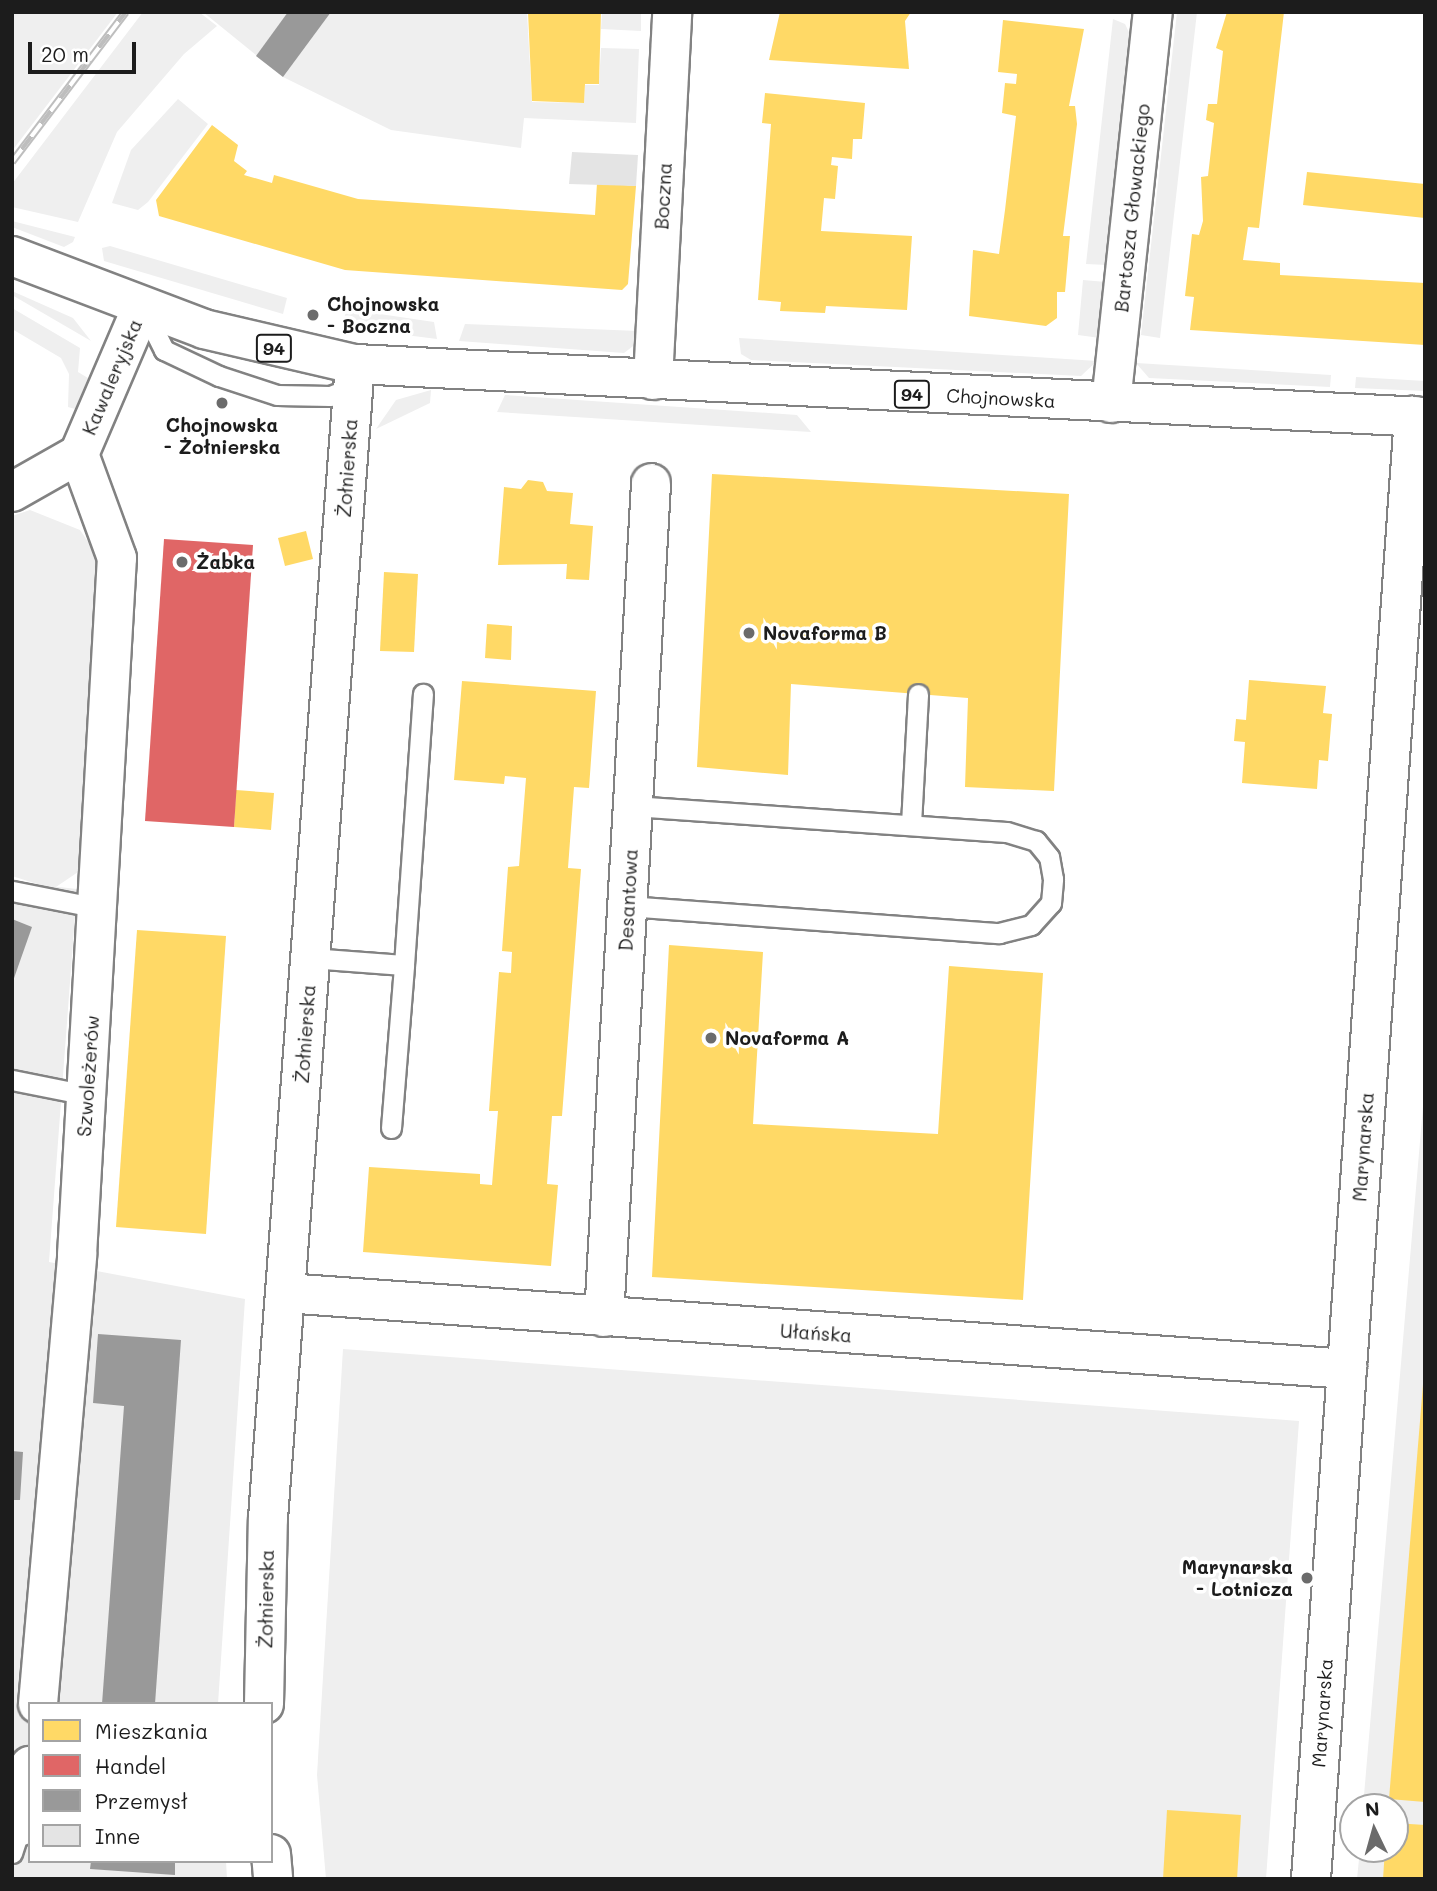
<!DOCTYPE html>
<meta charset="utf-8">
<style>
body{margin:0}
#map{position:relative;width:1437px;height:1891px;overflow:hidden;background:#fff;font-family:Mali,sans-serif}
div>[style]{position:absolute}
.built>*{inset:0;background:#eee}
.green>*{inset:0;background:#efefef}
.homes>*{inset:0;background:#ffd966}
.shops>*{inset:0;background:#e06666}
.industry>*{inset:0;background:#999}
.building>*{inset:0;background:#e4e4e4}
.roads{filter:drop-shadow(2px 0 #828282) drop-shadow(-2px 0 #828282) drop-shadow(0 2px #828282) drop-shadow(0 -2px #828282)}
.service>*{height:19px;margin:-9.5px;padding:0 9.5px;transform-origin:9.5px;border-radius:9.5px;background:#fff}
.minor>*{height:38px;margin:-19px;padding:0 19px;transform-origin:19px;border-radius:19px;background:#fff}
.tertiary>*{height:38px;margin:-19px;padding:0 19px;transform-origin:19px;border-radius:19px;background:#fff}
.primary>*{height:38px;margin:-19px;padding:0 19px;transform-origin:19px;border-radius:19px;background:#fff}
.rail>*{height:8px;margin-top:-4px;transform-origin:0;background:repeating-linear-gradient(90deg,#fff 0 16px,#bebebe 0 32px);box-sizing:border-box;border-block:2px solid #bebebe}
.dots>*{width:19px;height:19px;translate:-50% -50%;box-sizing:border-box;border:4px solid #fff;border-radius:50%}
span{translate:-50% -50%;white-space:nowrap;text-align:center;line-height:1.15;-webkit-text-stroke:7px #fff;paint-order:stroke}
.shield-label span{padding:2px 5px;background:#fff;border:2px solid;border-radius:5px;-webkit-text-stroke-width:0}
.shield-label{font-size:18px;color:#1c1c1c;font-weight:700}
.street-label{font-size:19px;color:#1c1c1c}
.poi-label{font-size:19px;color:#1c1c1c;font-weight:700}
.left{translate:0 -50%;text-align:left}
.right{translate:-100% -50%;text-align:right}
.frame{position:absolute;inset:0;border:14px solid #1c1c1c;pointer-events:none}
.legend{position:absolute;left:28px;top:1702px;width:245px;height:161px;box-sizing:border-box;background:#fff;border:2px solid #a4a4a4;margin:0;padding:9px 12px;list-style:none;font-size:21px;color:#1c1c1c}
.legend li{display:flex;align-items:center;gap:14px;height:35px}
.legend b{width:35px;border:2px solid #a4a4a4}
.north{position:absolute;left:1339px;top:1793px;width:70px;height:70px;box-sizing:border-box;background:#fff;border:2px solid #a4a4a4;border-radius:50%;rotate:355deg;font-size:19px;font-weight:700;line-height:28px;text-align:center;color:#1c1c1c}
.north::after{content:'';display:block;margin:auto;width:24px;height:32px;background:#6b6b6b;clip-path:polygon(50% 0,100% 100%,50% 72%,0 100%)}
.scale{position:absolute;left:28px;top:42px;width:108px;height:32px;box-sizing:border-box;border:4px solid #1c1c1c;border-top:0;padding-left:9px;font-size:21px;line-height:24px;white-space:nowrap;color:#1c1c1c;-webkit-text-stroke:5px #fff;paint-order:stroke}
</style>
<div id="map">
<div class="built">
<div style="clip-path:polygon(203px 12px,331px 12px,283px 77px)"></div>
<div style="clip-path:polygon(12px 882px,77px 889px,49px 1262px,245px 1299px,218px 1704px,30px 1704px,30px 1861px,226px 1861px,227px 1879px,12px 1879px)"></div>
</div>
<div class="green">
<div style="clip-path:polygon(12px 12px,118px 12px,12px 151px)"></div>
<div style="clip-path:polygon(143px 12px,199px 12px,217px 26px,184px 54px,117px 132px,78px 222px,12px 207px,12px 184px)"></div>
<div style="clip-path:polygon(331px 12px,527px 12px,532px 102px,584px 103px,585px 85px,599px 85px,601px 48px,639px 49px,636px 123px,524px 118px,521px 148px,391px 130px,283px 77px)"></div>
<div style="clip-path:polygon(602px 12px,641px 12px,641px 31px,601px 29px)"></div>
<div style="clip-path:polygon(1177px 12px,1197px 12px,1160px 338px,1141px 335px)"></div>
<div style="clip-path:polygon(1113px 19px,1125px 24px,1133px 41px,1107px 265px,1086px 264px)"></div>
<div style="clip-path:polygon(178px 99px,208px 124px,148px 202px,138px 210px,112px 203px,131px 150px)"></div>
<div style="clip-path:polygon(12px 221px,75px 237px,73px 242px,64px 247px,12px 227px)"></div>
<div style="clip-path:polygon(110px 246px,287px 298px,283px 314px,104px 261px,102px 248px)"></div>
<div style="clip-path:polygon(1083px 280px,1106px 282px,1100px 338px,1078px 335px)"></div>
<div style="clip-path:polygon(12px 291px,73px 318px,91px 341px,12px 295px)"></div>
<div style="clip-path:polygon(12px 308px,80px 348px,78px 372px,88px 378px,75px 409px,68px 407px,69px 374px,61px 358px,12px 329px)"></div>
<div style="clip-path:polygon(346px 309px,434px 322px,437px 339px,343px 327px)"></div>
<div style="clip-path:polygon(465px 324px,638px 331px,641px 340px,624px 353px,459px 341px)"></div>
<div style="clip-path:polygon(739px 338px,1097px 361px,1081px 376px,751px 360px,741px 354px)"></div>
<div style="clip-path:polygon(1136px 363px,1331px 375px,1330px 387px,1149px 378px)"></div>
<div style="clip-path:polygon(1356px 377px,1425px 381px,1425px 391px,1355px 388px)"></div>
<div style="clip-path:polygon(431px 390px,430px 403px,376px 429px,396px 400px)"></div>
<div style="clip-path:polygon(505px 395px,797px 415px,811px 432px,497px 412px)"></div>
<div style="clip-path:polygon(30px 510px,80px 530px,102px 562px,81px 870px,53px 889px,12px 876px,12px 516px)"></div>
<div style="clip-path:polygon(1425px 1083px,1425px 1879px,1357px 1879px,1360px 1849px,1395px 1849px,1395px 1807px,1363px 1807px)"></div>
<div style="clip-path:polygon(343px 1349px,1299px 1421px,1266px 1879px,326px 1879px,317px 1775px)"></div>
</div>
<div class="homes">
<div style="clip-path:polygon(528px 12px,601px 12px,599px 84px,585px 84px,584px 103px,532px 101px)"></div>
<div style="clip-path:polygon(780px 12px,911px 12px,905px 21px,909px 69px,769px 60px)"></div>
<div style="clip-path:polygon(1227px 12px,1284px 12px,1259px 228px,1248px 227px,1243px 260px,1280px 263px,1280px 275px,1425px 283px,1425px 345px,1190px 330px,1194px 297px,1185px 296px,1192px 234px,1199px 235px,1203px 221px,1201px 177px,1208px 176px,1214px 123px,1206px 120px,1208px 104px,1217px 104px,1223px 51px,1216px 48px)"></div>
<div style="clip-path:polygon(1003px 20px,1084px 29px,1069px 106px,1075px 106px,1077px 124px,1063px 236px,1070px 236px,1065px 292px,1057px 292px,1057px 318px,1046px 326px,969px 316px,973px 250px,999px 254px,1005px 210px,1016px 116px,1002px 113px,1005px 83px,1016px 84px,1017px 74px,998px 72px)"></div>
<div style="clip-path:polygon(765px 93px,865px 103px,862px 139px,853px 139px,852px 159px,832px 157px,831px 165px,838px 166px,835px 199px,824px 198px,821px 231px,912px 236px,907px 310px,826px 306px,825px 313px,780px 311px,781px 302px,758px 300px,771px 124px,762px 123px)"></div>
<div style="clip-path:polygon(212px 125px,238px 145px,234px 161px,247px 171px,244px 175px,272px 183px,274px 175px,358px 199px,595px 215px,597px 183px,636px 186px,628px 284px,622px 290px,345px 270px,159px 216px,156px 200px)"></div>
<div style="clip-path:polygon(1307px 172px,1425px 184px,1425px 218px,1303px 205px)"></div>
<div style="clip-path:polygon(712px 474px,1069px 494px,1054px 791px,965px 787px,968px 698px,791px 684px,788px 775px,697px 767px)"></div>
<div style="clip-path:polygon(528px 480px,543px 482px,547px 491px,573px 493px,570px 524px,593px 526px,589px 580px,566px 579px,567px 564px,498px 565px,504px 487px,521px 489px)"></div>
<div style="clip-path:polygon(306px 531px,313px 559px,285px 566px,278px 538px)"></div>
<div style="clip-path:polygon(384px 572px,418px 574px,414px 652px,380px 651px)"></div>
<div style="clip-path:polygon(487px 624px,512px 626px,511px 660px,485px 658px)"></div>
<div style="clip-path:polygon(1249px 680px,1326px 686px,1323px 713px,1332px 714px,1328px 761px,1319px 760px,1317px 789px,1242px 783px,1245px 742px,1234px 741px,1236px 719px,1246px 720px)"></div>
<div style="clip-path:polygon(462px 681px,596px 691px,589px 788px,574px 787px,568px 868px,581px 869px,562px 1116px,552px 1116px,547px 1184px,558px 1185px,551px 1266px,363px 1252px,369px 1167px,480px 1174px,480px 1184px,492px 1185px,498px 1111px,489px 1111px,499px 972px,511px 973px,512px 952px,502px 951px,508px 867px,519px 866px,526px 778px,505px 776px,504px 784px,454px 780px)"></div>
<div style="clip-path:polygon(236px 790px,274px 793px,271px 830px,234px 827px)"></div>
<div style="clip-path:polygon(137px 930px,226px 936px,206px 1234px,116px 1227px)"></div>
<div style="clip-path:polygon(669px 945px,763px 952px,753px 1124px,938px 1134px,949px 966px,1043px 973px,1023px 1300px,652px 1277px)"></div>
<div style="clip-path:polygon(1425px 1360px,1425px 1802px,1389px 1799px)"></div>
<div style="clip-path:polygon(1167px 1810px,1241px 1815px,1237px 1879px,1163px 1879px)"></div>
<div style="clip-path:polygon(1395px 1823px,1425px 1825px,1425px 1879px,1383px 1879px,1385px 1849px,1395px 1849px)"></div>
</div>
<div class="shops">
<div style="clip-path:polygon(164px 539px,253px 545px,234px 827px,145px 821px)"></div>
</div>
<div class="industry">
<div style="clip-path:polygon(288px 12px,331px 12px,283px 77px,256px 56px)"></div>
<div style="clip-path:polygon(12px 919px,32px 927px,13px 981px,12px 981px)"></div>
<div style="clip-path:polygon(98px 1334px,181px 1340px,155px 1704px,102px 1704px,124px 1406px,93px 1403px)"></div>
<div style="clip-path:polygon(12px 1451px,23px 1452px,20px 1500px,12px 1500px)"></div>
<div style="clip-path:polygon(91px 1861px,175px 1861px,175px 1875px,90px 1869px)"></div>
</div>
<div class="building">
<div style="clip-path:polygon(572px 152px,638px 155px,636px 186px,569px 184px)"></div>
</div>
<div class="roads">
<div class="service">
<div style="left:143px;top:308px;width:47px;rotate:63.4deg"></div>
<div style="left:164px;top:350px;width:61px;rotate:25.3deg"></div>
<div style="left:219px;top:376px;width:61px;rotate:18.1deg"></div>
<div style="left:277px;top:395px;width:53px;rotate:1.1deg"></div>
<div style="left:330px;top:396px;width:28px;rotate:-21deg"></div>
<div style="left:911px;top:824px;width:130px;rotate:-86.9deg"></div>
<div style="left:12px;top:891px;width:89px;rotate:11.1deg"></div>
<div style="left:627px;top:906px;width:373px;rotate:4.2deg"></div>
<div style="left:999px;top:933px;width:33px;rotate:-14deg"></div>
<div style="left:1031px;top:925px;width:30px;rotate:-48deg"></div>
<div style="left:1051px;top:903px;width:24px;rotate:-85deg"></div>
<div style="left:1053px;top:879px;width:22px;rotate:-100deg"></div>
<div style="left:1049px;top:857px;width:21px;rotate:-129deg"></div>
<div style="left:1036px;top:841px;width:31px;rotate:-163deg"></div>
<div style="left:1006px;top:832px;width:374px;rotate:-176deg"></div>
<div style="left:310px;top:958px;width:94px;rotate:4.3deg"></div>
<div style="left:404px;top:965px;width:272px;rotate:-86deg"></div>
<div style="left:12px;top:1080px;width:76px;rotate:11.3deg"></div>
<div style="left:391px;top:1128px;width:164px;rotate:-85.4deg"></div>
<div style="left:12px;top:1853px;width:28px;rotate:-72deg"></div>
</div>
<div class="minor">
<div style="left:653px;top:380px;width:368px;rotate:-87deg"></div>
<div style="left:1111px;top:403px;width:393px;rotate:-83.9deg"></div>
<div style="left:12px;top:492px;width:77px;rotate:-29.6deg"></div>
<div style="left:79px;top:454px;width:160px;rotate:-66.8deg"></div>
<div style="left:285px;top:1293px;width:1065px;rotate:4.09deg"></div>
<div style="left:604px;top:1317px;width:835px;rotate:-86.77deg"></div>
<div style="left:38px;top:1704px;width:451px;rotate:-85deg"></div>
<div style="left:77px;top:1255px;width:698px;rotate:-86.72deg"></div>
<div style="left:117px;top:558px;width:111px;rotate:-110.1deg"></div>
<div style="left:264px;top:1704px;width:186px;rotate:-88.8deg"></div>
<div style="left:268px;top:1518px;width:1157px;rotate:-85.69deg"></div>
<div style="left:21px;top:1826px;width:61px;rotate:-81.5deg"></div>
<div style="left:271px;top:1854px;width:25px;rotate:85deg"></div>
</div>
<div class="tertiary">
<div style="left:1311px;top:1879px;width:1467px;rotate:-85.97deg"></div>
</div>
<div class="primary">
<div style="left:12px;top:256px;width:205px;rotate:20.8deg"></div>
<div style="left:204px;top:329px;width:155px;rotate:13.1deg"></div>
<div style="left:355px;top:364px;width:1071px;rotate:2.84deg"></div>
</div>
</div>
<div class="rail">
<div style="left:12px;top:162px;width:188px;rotate:-52.8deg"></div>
</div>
<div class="dots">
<div style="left:313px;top:315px;background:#6b6b6b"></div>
<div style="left:222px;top:403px;background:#6b6b6b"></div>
<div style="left:182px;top:562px;background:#6b6b6b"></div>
<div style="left:749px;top:633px;background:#6b6b6b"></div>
<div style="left:711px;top:1038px;background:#6b6b6b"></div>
<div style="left:1307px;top:1578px;background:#6b6b6b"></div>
</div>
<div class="shield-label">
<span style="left:274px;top:348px">94</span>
<span style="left:912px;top:394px">94</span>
</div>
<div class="street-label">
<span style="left:663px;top:196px;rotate:-87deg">Boczna</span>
<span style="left:1132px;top:208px;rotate:-84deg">Bartosza Głowackiego</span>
<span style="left:112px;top:377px;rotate:-67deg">Kawaleryjska</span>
<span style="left:1001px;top:398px;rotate:3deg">Chojnowska</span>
<span style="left:347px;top:468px;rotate:-86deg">Żołnierska</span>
<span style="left:628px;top:900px;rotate:-87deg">Desantowa</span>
<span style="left:305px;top:1034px;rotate:-86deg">Żołnierska</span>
<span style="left:88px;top:1076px;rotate:-86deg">Szwoleżerów</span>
<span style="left:1363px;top:1147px;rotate:-86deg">Marynarska</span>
<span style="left:816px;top:1333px;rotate:4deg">Ułańska</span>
<span style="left:266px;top:1599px;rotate:-89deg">Żołnierska</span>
<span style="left:1322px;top:1713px;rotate:-86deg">Marynarska</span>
</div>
<div class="poi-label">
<span class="left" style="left:327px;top:315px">Chojnowska<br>- Boczna</span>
<span style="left:222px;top:436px">Chojnowska<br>- Żołnierska</span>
<span class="left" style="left:196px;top:562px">Żabka</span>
<span class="left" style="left:763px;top:633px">Novaforma B</span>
<span class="left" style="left:725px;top:1038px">Novaforma A</span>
<span class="right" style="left:1293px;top:1578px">Marynarska<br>- Lotnicza</span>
</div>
<div class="frame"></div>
<ul class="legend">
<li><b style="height:19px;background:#ffd966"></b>Mieszkania</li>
<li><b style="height:19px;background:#e06666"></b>Handel</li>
<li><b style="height:19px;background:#999"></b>Przemysł</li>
<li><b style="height:19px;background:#e4e4e4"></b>Inne</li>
</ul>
<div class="north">N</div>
<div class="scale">20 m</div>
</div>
